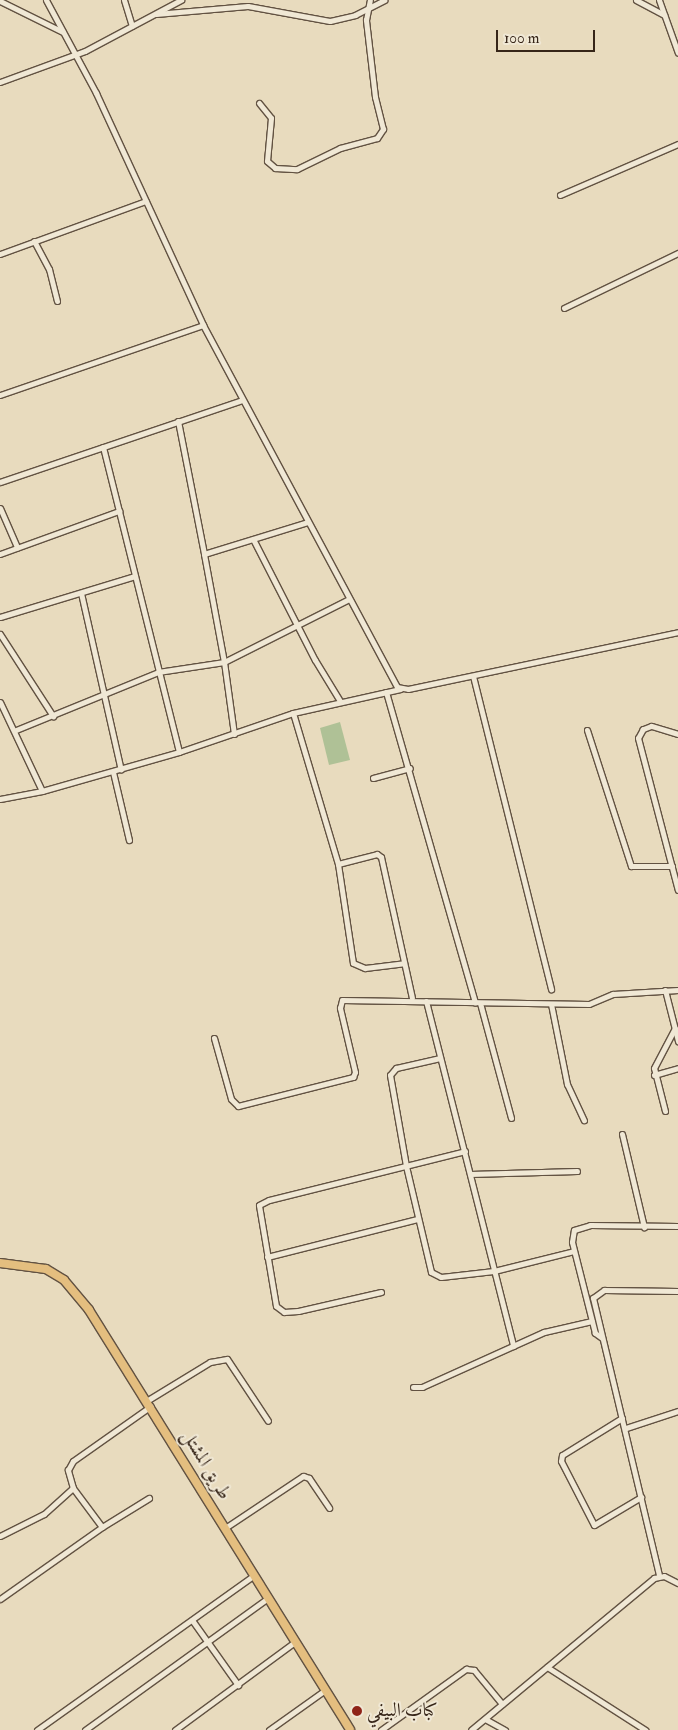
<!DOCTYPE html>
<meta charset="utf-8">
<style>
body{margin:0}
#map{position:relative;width:678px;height:1730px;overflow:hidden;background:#e8dbbe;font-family:"IM FELL Double Pica",Amiri,serif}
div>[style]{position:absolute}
.green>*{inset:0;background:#afc196}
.roads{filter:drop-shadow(1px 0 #625242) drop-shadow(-1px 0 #625242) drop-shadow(0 1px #625242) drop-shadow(0 -1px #625242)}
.minor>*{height:5px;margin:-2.5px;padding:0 2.5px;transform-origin:2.5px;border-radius:2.5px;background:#f0e8d5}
.primary>*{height:8px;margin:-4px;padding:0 4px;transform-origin:4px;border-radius:4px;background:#e4be7f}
.dots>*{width:14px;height:14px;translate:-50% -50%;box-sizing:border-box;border:2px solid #f0e8d5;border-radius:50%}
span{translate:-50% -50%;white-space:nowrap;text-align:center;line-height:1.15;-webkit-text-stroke:4px #f0e8d5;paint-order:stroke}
.street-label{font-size:19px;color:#362518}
.poi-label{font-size:19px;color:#362518}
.left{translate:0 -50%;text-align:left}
.scale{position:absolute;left:496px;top:30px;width:99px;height:22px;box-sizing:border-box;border:2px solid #362518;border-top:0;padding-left:6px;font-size:15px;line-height:18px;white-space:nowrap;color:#362518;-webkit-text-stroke:4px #f0e8d5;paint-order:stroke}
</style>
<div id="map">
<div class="green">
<div style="clip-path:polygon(340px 722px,350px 760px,329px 765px,320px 728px)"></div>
</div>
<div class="roads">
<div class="minor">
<div style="left:46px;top:0;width:106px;rotate:61.7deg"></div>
<div style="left:96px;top:93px;width:255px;rotate:65.2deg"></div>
<div style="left:203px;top:325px;width:411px;rotate:61.8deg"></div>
<div style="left:397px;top:687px;width:11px;rotate:10deg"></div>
<div style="left:408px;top:689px;width:276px;rotate:-11.9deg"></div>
<div style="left:124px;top:0;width:27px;rotate:73deg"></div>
<div style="left:636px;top:0;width:32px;rotate:28deg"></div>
<div style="left:659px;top:0;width:56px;rotate:70.3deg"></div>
<div style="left:0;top:1px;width:70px;rotate:26.2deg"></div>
<div style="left:156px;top:14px;width:92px;rotate:-5deg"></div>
<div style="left:248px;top:6px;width:83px;rotate:10.4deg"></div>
<div style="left:330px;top:21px;width:26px;rotate:-13deg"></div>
<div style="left:355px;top:15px;width:33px;rotate:-27deg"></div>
<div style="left:0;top:82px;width:90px;rotate:-20deg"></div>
<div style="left:85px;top:51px;width:109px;rotate:-28deg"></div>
<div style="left:259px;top:103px;width:19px;rotate:51deg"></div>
<div style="left:271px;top:118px;width:43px;rotate:95.3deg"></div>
<div style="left:267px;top:161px;width:11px;rotate:41deg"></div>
<div style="left:275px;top:168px;width:22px;rotate:3deg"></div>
<div style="left:297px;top:169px;width:48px;rotate:-26deg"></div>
<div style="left:340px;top:148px;width:38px;rotate:-15deg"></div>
<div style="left:377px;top:138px;width:11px;rotate:-56deg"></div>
<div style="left:383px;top:129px;width:33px;rotate:-104deg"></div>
<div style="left:375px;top:97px;width:78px;rotate:-96.7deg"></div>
<div style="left:366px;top:20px;width:20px;rotate:-79deg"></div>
<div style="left:560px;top:195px;width:129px;rotate:-23.4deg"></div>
<div style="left:34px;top:241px;width:32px;rotate:62deg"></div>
<div style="left:49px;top:269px;width:33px;rotate:76deg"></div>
<div style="left:0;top:254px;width:155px;rotate:-20deg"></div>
<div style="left:564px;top:308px;width:127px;rotate:-25.8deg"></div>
<div style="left:0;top:395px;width:215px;rotate:-19deg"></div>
<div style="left:178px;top:421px;width:136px;rotate:78.9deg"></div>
<div style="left:103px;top:447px;width:314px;rotate:76deg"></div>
<div style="left:0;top:482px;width:256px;rotate:-18.7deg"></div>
<div style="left:0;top:508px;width:43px;rotate:66.4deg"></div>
<div style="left:253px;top:539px;width:136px;rotate:62.9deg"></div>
<div style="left:315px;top:660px;width:48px;rotate:58.6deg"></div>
<div style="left:0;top:554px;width:127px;rotate:-19.9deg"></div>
<div style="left:81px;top:593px;width:181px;rotate:77.3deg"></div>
<div style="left:0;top:617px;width:141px;rotate:-16.9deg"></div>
<div style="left:0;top:634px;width:98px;rotate:57.1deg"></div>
<div style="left:473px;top:676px;width:323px;rotate:76deg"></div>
<div style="left:386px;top:692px;width:323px;rotate:74deg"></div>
<div style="left:0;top:702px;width:98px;rotate:64.7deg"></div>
<div style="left:42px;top:791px;width:142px;rotate:-15.9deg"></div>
<div style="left:179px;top:752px;width:120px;rotate:-18.9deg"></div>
<div style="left:293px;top:713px;width:110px;rotate:-12.6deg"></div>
<div style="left:293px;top:713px;width:158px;rotate:73.4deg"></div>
<div style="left:338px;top:864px;width:100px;rotate:81.4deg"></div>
<div style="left:353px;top:963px;width:13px;rotate:23deg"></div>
<div style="left:365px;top:968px;width:39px;rotate:-7deg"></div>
<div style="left:16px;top:730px;width:153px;rotate:-22.2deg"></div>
<div style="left:158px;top:672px;width:67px;rotate:-8.6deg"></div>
<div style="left:224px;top:662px;width:140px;rotate:-26.7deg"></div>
<div style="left:587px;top:730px;width:143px;rotate:72.1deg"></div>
<div style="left:631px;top:866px;width:41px"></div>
<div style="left:234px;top:734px;width:73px;rotate:-97.9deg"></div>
<div style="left:224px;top:662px;width:110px;rotate:-100.5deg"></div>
<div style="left:204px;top:554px;width:109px;rotate:-17.1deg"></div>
<div style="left:678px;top:734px;width:28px;rotate:-163deg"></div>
<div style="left:651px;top:726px;width:9px;rotate:159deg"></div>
<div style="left:643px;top:729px;width:10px;rotate:119deg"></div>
<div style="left:638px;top:738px;width:157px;rotate:75.3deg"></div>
<div style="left:113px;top:772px;width:70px;rotate:76.8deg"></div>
<div style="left:373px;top:778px;width:38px;rotate:-15deg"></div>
<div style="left:0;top:799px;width:43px;rotate:-10.8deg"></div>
<div style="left:338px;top:864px;width:40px;rotate:-14.4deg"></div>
<div style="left:377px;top:854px;width:5px;rotate:37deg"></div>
<div style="left:381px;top:857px;width:144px;rotate:77.6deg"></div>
<div style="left:665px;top:990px;width:53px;rotate:75.7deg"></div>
<div style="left:426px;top:1001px;width:356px;rotate:75.8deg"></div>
<div style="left:480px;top:1003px;width:119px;rotate:74.9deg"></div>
<div style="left:551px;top:1004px;width:82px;rotate:78.7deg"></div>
<div style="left:567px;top:1084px;width:40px;rotate:65deg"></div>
<div style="left:214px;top:1038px;width:63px;rotate:74.4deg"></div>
<div style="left:231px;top:1099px;width:10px;rotate:45deg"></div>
<div style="left:238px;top:1106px;width:119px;rotate:-14.2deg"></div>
<div style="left:353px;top:1077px;width:5px;rotate:-68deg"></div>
<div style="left:355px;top:1072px;width:66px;rotate:-103.2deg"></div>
<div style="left:340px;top:1008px;width:8px;rotate:-76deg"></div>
<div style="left:342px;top:1000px;width:247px;rotate:0.9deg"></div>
<div style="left:589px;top:1004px;width:26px;rotate:-23deg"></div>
<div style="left:613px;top:994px;width:65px;rotate:-3.5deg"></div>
<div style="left:440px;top:1058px;width:45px;rotate:167.2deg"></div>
<div style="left:396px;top:1068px;width:9px;rotate:131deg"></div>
<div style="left:390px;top:1075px;width:92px;rotate:80deg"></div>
<div style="left:406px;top:1166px;width:109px;rotate:76.7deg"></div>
<div style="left:431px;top:1272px;width:11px;rotate:27deg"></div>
<div style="left:441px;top:1277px;width:53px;rotate:-6.5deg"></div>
<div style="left:494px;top:1271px;width:82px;rotate:-14deg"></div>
<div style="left:654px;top:1075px;width:25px;rotate:-16deg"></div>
<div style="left:665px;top:1111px;width:44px;rotate:-104.3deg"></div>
<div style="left:654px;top:1068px;width:45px;rotate:-62.3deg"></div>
<div style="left:622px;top:1134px;width:96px;rotate:76.7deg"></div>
<div style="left:470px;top:1174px;width:107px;rotate:-1.6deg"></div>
<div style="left:267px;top:1257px;width:155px;rotate:-14.2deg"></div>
<div style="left:381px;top:1292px;width:85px;rotate:167.1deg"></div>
<div style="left:298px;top:1311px;width:14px;rotate:176deg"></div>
<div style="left:284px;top:1312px;width:10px;rotate:-143deg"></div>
<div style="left:276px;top:1306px;width:102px;rotate:-99.6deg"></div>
<div style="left:259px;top:1205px;width:11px;rotate:-27deg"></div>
<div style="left:269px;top:1200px;width:202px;rotate:-14deg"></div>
<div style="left:602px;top:1338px;width:9px;rotate:-144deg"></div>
<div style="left:595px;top:1333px;width:94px;rotate:-104.2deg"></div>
<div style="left:572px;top:1242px;width:12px;rotate:-81deg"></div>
<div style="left:574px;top:1230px;width:17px;rotate:-17deg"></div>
<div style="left:590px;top:1225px;width:88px;rotate:0.7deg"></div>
<div style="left:413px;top:1387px;width:9px"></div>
<div style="left:422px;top:1387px;width:134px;rotate:-24.3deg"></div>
<div style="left:544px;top:1332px;width:49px;rotate:-12.9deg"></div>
<div style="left:148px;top:1400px;width:73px;rotate:-31.5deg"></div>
<div style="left:210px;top:1362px;width:17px;rotate:-10deg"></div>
<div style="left:227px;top:1359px;width:74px;rotate:56.5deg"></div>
<div style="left:622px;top:1418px;width:70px;rotate:148.3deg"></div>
<div style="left:562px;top:1455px;width:6px;rotate:99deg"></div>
<div style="left:561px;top:1461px;width:72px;rotate:62.7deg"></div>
<div style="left:594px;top:1525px;width:55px;rotate:-30.8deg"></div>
<div style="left:626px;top:1428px;width:55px;rotate:-18.1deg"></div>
<div style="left:149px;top:1498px;width:55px;rotate:148.3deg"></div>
<div style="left:102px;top:1527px;width:49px;rotate:-126.6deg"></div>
<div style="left:73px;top:1488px;width:19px;rotate:-106deg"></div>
<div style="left:68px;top:1470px;width:10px;rotate:-61deg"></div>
<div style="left:73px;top:1461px;width:95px;rotate:-35.2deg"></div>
<div style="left:225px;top:1528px;width:94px;rotate:-33.7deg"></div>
<div style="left:303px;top:1476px;width:6px;rotate:18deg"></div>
<div style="left:309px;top:1478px;width:36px;rotate:56deg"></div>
<div style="left:0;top:1536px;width:49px;rotate:-26.6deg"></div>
<div style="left:44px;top:1514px;width:39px;rotate:-42deg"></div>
<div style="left:659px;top:1575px;width:285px;rotate:-103.4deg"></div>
<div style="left:593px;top:1298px;width:14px;rotate:-36deg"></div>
<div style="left:604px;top:1290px;width:74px;rotate:0.8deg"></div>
<div style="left:0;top:1599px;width:125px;rotate:-35.2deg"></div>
<div style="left:192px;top:1620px;width:80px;rotate:54.7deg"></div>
<div style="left:547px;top:1667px;width:117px;rotate:32.7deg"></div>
<div style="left:485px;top:1719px;width:23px;rotate:29deg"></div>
<div style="left:37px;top:1730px;width:267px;rotate:-35.5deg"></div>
<div style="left:85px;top:1730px;width:226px;rotate:-35.8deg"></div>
<div style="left:175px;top:1730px;width:149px;rotate:-36.3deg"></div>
<div style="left:269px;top:1730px;width:69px;rotate:-35.5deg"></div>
<div style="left:381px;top:1730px;width:105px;rotate:-35.7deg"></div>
<div style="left:466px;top:1669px;width:8px;rotate:7deg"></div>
<div style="left:474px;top:1670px;width:44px;rotate:50.5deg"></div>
<div style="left:471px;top:1730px;width:238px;rotate:-39.7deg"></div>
<div style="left:654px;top:1578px;width:10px;rotate:-11deg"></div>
<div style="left:664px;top:1576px;width:16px;rotate:27deg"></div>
</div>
<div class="primary">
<div style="left:0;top:1263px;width:46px;rotate:7.4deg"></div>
<div style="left:46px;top:1269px;width:21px;rotate:31deg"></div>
<div style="left:64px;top:1280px;width:39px;rotate:50deg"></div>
<div style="left:89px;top:1310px;width:494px;rotate:58.1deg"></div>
</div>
</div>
<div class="dots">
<div style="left:357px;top:1711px;background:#8f2418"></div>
</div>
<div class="street-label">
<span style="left:206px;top:1465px;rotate:59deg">طريق المشتل</span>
</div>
<div class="poi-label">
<span class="left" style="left:367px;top:1711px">كباب البيفي</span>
</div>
<div class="scale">100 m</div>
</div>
